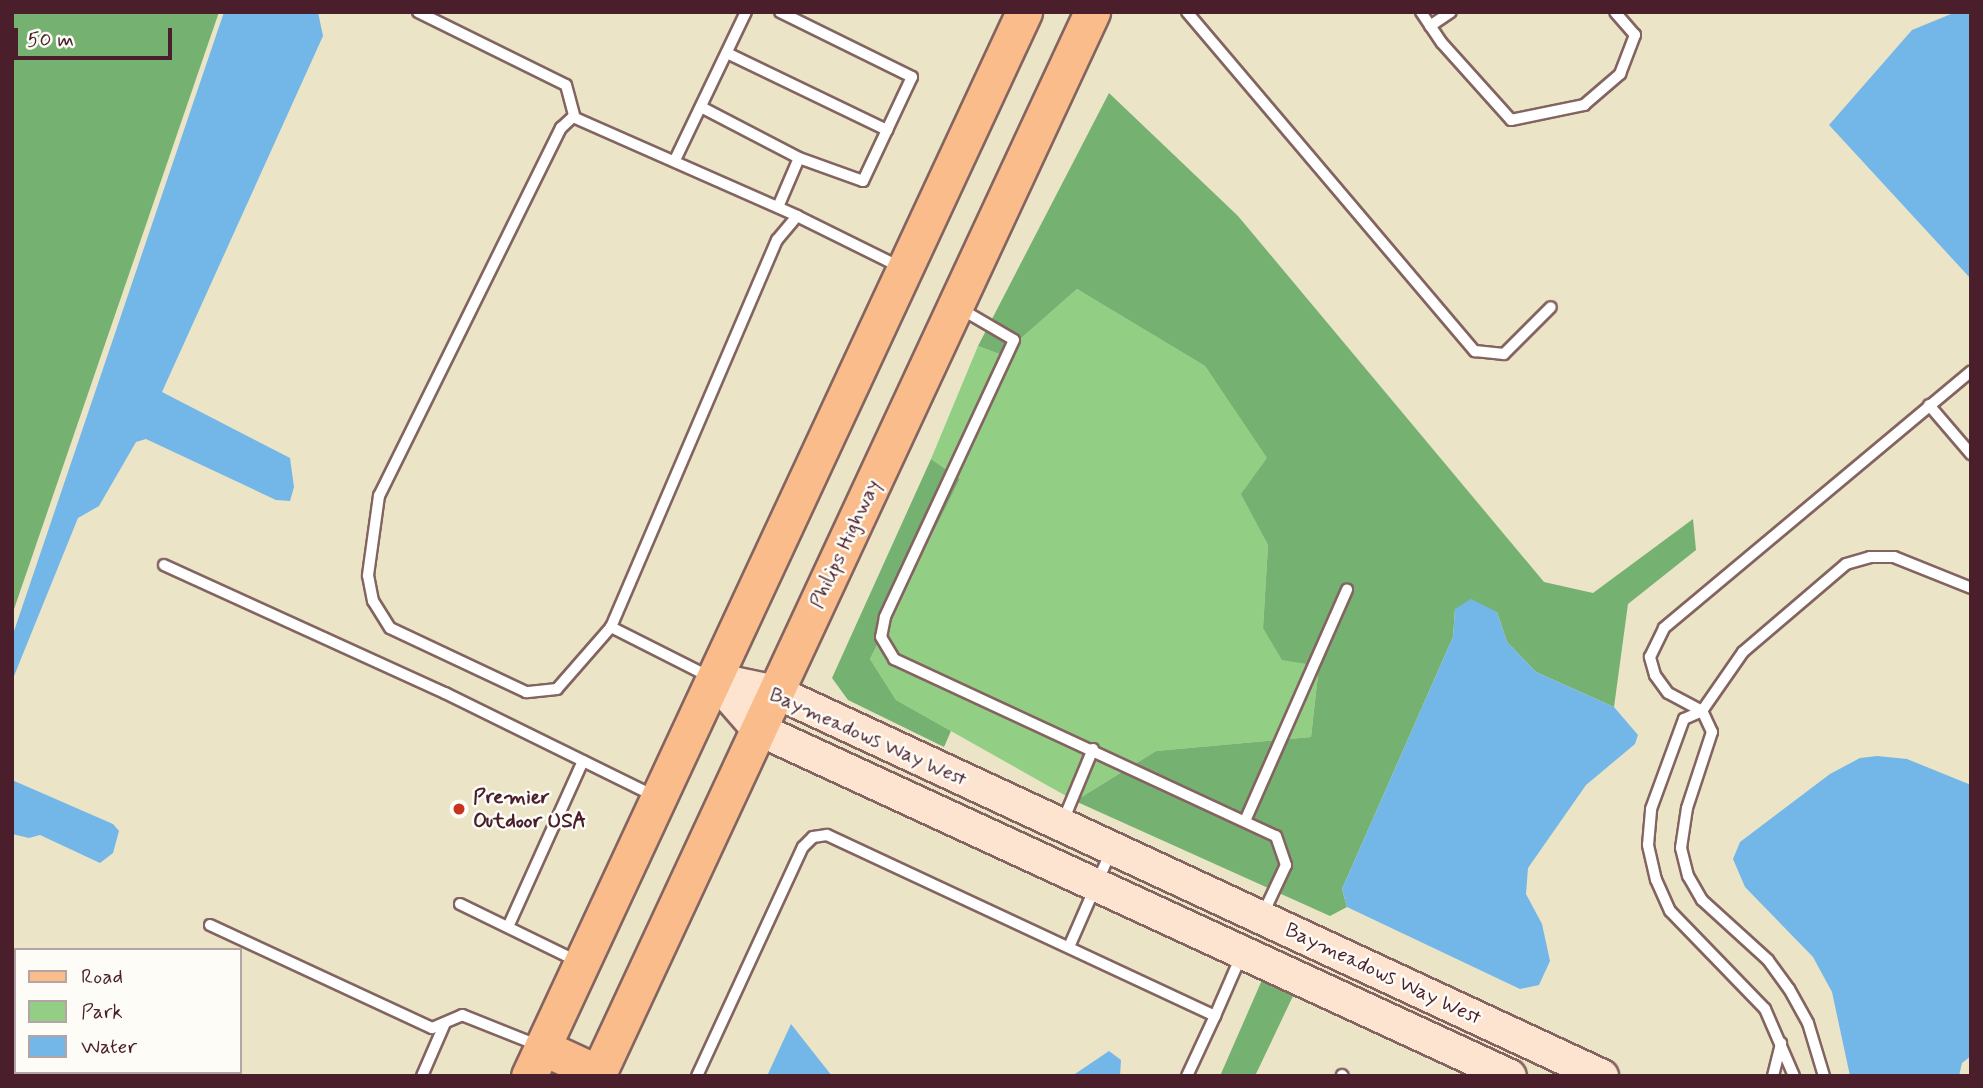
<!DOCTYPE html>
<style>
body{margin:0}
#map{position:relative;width:1983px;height:1088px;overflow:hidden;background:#ece4c6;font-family:Mynerve,sans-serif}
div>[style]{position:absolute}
.green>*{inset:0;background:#92cf84}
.forest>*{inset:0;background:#75b272}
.water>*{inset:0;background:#73b7e9}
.roads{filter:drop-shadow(2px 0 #836461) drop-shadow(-2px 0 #836461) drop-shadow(0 2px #836461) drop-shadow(0 -2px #836461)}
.lane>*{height:10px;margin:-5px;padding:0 5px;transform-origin:5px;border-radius:5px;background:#fff}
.secondary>*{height:32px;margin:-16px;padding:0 16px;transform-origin:16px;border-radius:16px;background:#fde4d0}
.primary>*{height:35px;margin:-17.5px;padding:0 17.5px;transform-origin:17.5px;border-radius:17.5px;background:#f9bc8a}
.dots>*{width:19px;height:19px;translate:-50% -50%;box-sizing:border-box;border:4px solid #fdfcf7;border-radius:50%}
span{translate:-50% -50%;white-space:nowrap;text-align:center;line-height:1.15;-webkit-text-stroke:5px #fdfcf7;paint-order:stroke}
.street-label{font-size:21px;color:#4a1f2b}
.poi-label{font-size:21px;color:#4a1f2b;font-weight:700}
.left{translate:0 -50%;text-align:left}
.frame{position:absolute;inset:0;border:14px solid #4a1f2b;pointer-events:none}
.legend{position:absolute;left:14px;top:948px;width:228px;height:126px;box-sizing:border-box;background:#fdfcf7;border:2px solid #b5a4a5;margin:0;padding:9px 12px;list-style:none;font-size:21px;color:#4a1f2b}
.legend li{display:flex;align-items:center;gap:14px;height:35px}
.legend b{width:35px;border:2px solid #b5a4a5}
.scale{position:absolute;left:14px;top:28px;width:158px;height:32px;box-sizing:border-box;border:4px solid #4a1f2b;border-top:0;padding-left:9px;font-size:21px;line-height:24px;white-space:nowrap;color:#4a1f2b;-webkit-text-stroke:5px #fdfcf7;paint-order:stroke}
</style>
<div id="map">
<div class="green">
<div style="clip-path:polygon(1077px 289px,1205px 366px,1268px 459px,1242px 494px,1268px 545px,1263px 628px,1319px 666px,1311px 737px,1156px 751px,1075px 801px,896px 700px,870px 659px,960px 479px,931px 459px,978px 346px,1002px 355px)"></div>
</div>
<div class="forest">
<div style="clip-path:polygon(12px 12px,219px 12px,12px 615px)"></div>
<div style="clip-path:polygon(1109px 93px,1238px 216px,1544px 582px,1593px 593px,1693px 519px,1696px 550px,1628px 604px,1614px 707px,1536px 672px,1507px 642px,1497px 612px,1455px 609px,1453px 637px,1342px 889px,1347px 907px,1330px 916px,1075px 801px,1156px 751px,1311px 737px,1319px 666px,1282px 660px,1263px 628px,1268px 545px,1241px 494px,1267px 458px,1205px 366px,1077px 289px,1002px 355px,978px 346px)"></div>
<div style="clip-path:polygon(931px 459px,960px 479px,870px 659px,896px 700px,951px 731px,944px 747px,848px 700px,832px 678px)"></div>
<div style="clip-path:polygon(1262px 980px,1293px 996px,1255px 1076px,1220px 1076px)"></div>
</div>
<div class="water">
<div style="clip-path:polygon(224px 12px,318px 12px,323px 36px,162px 392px,290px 458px,294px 487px,290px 501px,276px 500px,146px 439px,136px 442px,99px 506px,78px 518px,12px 681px,12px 637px)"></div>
<div style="clip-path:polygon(1956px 12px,1971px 12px,1971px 279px,1829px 125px,1912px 30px)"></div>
<div style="clip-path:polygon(1471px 599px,1497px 612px,1507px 642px,1536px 672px,1614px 707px,1638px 735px,1635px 744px,1586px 785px,1528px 868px,1526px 894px,1542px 924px,1550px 961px,1539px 985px,1520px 989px,1347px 907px,1342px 889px,1453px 637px,1455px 609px)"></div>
<div style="clip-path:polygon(1877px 756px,1907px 759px,1971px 785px,1971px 1056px,1962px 1063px,1959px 1076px,1850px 1076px,1832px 992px,1813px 957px,1745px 887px,1733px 859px,1740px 842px,1830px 774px,1860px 758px)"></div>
<div style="clip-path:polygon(12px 780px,113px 824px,119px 831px,113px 853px,100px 863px,40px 835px,29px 838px,12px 834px)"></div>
<div style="clip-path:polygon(791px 1024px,832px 1076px,767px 1076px)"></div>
<div style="clip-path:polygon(1109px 1051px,1121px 1060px,1120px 1076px,1072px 1076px)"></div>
</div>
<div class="roads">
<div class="lane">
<div style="left:418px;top:12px;width:165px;rotate:26.3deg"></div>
<div style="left:566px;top:85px;width:34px;rotate:75deg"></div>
<div style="left:1187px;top:12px;width:445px;rotate:49.7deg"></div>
<div style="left:1475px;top:351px;width:29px;rotate:6deg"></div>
<div style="left:1504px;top:354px;width:66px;rotate:-45deg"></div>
<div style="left:1421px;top:12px;width:37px;rotate:56deg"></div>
<div style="left:1442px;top:43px;width:103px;rotate:48.1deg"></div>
<div style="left:1511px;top:120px;width:75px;rotate:-11.6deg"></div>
<div style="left:1584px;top:105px;width:48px;rotate:-40.7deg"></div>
<div style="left:1620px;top:74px;width:42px;rotate:-69deg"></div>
<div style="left:1635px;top:35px;width:30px;rotate:-131deg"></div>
<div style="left:1430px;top:26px;width:25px;rotate:-34deg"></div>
<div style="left:727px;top:53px;width:178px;rotate:25.7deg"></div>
<div style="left:701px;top:107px;width:110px;rotate:27.5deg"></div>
<div style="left:675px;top:160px;width:164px;rotate:-64.4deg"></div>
<div style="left:778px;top:207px;width:53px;rotate:-66.8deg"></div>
<div style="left:799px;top:158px;width:68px;rotate:19.8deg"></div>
<div style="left:863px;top:181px;width:115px;rotate:-64.8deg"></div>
<div style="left:912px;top:77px;width:147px;rotate:-153.8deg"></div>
<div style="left:961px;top:309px;width:61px;rotate:30.3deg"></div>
<div style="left:1014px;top:340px;width:306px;rotate:115deg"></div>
<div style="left:885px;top:617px;width:20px;rotate:101deg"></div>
<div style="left:881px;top:637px;width:26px;rotate:59deg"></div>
<div style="left:894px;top:659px;width:421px;rotate:24.9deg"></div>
<div style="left:1276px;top:836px;width:31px;rotate:71deg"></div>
<div style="left:1286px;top:865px;width:56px;rotate:115.2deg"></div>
<div style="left:1929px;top:405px;width:65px;rotate:49.4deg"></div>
<div style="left:164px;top:565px;width:309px;rotate:24.5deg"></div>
<div style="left:445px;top:693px;width:235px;rotate:26.2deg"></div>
<div style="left:611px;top:627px;width:82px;rotate:131.1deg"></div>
<div style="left:557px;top:689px;width:31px;rotate:174deg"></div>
<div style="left:526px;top:692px;width:150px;rotate:-154.8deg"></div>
<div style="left:390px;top:628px;width:32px;rotate:-122deg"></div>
<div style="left:373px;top:601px;width:26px;rotate:-101deg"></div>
<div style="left:368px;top:575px;width:80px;rotate:-82.1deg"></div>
<div style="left:379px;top:496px;width:411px;rotate:-63.7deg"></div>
<div style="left:561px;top:128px;width:16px;rotate:-43deg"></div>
<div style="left:573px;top:117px;width:245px;rotate:23.8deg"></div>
<div style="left:708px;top:676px;width:109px;rotate:-153.2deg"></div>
<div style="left:611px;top:627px;width:421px;rotate:-66.8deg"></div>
<div style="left:777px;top:240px;width:31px;rotate:-50deg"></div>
<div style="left:797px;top:216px;width:115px;rotate:26.3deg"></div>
<div style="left:1063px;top:821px;width:78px;rotate:-67.4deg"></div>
<div style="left:1245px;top:821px;width:253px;rotate:-66.2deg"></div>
<div style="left:460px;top:904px;width:130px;rotate:26deg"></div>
<div style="left:210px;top:925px;width:245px;rotate:24.9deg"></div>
<div style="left:432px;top:1028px;width:33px;rotate:-23deg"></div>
<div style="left:462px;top:1015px;width:84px;rotate:21.7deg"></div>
<div style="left:508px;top:927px;width:182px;rotate:-65.7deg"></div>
<div style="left:1069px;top:947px;width:105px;rotate:-66.4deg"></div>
<div style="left:1215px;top:1016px;width:68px;rotate:-66.5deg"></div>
<div style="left:1342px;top:1075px;width:1px;rotate:45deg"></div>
<div style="left:422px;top:1076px;width:58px;rotate:-66.5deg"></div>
<div style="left:697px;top:1076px;width:252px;rotate:-65.2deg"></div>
<div style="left:803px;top:847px;width:14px;rotate:-45deg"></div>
<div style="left:813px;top:837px;width:14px;rotate:-8deg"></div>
<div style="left:827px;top:835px;width:428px;rotate:25deg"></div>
<div style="left:1215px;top:1016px;width:66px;rotate:115deg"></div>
<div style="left:1773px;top:1076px;width:34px;rotate:-76deg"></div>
<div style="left:1794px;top:1076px;width:73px;rotate:-113.4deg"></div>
<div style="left:1765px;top:1009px;width:136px;rotate:-134.1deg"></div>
<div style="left:1670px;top:911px;width:34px;rotate:-114deg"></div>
<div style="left:1656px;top:880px;width:36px;rotate:-103deg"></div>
<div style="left:1648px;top:845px;width:36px;rotate:-85deg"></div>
<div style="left:1651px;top:809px;width:96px;rotate:-69.9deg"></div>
<div style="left:1684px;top:719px;width:20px;rotate:-24deg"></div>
<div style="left:1702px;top:711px;width:72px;rotate:-55.2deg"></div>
<div style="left:1743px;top:652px;width:135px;rotate:-40.5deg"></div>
<div style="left:1846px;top:564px;width:25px;rotate:-16deg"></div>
<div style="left:1870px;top:557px;width:24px"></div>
<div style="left:1894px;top:557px;width:83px;rotate:21.9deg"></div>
<div style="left:1824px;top:1076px;width:55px;rotate:-106.8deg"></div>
<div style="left:1808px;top:1023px;width:39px;rotate:-119deg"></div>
<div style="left:1789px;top:989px;width:36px;rotate:-126deg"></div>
<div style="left:1768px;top:960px;width:89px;rotate:-137.7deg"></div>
<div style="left:1702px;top:900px;width:28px;rotate:-120deg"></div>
<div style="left:1688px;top:876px;width:29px;rotate:-104deg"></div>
<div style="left:1681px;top:848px;width:40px;rotate:-81.5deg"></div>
<div style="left:1687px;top:808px;width:80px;rotate:-71.8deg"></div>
<div style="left:1712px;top:732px;width:23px;rotate:-115deg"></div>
<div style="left:1702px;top:711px;width:38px;rotate:-152deg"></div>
<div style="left:1668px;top:693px;width:22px;rotate:-126deg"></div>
<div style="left:1655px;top:675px;width:19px;rotate:-106deg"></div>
<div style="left:1650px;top:657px;width:32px;rotate:-64deg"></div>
<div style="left:1664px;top:628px;width:400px;rotate:-39.9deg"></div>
</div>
<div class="secondary">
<div style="left:714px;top:679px;width:63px;rotate:11.8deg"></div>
<div style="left:776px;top:692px;width:911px;rotate:24.93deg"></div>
<div style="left:714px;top:679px;width:67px;rotate:48.7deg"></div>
<div style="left:758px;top:729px;width:828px;rotate:24.77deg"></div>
</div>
<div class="primary">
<div style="left:542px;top:1047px;width:62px;rotate:24.9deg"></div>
<div style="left:529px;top:1076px;width:1174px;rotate:-65.05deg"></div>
<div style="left:597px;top:1076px;width:1174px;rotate:-65.05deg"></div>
</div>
</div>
<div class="dots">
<div style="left:459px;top:809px;background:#c8321e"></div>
</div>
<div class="street-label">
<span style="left:845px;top:544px;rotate:-65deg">Philips Highway</span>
<span style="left:868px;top:737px;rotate:24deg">Baymeadows Way West</span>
<span style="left:1383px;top:974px;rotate:25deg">Baymeadows Way West</span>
</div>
<div class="poi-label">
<span class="left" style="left:473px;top:809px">Premier<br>Outdoor USA</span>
</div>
<div class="frame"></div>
<ul class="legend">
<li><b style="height:9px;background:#f9bc8a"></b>Road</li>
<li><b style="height:19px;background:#92cf84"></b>Park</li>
<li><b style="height:19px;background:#73b7e9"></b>Water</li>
</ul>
<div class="scale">50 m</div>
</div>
